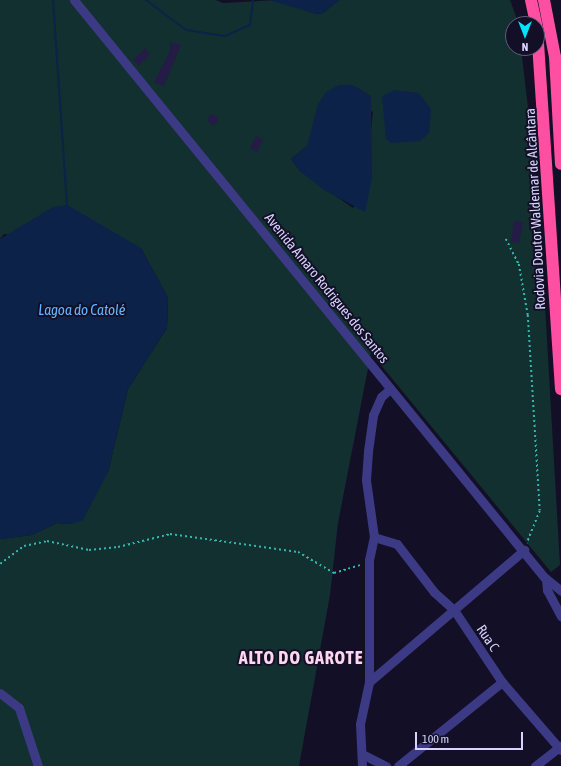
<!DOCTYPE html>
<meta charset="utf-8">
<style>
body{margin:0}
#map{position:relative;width:561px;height:766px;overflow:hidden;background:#130f26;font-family:"Asap Condensed",sans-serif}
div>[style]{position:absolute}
.green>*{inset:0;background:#12302f}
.water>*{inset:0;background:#0c2248}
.stream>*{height:2px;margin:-1px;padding:0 1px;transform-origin:1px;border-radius:1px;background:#0c2248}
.building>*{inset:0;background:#241b47}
.path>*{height:1.5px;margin-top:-0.75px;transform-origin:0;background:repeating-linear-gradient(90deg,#2fb8b0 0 2px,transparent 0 5px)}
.street>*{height:9px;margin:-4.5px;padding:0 4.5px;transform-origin:4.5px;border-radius:4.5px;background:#3d3a85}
.highway>*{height:12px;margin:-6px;padding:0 6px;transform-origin:6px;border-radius:6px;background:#ff4fa3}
span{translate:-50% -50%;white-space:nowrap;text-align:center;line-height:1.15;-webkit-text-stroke:4px #130f26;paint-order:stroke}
.street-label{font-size:14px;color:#d9d4ff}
.water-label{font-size:15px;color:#62b6ff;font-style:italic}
.district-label{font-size:18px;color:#ffd6f0;font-weight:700;letter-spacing:1px}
.north{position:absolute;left:505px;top:16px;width:40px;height:40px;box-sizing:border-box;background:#130f26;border:1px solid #625e7d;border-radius:50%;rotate:180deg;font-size:11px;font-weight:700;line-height:16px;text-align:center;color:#d9d4ff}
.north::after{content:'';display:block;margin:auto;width:14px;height:18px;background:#00e5ff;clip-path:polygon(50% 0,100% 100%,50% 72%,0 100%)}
.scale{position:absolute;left:415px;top:732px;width:108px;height:18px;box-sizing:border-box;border:2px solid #d9d4ff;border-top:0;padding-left:5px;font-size:12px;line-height:14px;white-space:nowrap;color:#d9d4ff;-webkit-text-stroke:3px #130f26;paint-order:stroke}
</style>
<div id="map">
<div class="green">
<div style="clip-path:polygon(evenodd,0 0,216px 0,223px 3px,276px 0,316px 14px,323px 13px,339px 0,510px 0,518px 22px,513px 24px,513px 48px,521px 48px,539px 201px,560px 565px,551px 572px,371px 353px,338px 523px,330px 595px,299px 766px,0 766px,0 539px,32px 535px,57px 523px,72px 524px,108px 472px,128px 389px,167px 328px,168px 298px,141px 248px,4px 234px,0 239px,0 0,373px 111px,369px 148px,372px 178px,353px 208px,300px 171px,291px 159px,307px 146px,373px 111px)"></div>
</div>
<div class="water">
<div style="clip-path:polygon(269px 0,339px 0,323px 13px,316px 14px)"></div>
<div style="clip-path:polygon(339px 85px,353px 85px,371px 96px,372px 178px,365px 212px,324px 190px,300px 171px,291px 159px,307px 146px,318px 104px,326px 92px)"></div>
<div style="clip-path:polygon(395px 90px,419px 93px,431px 109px,429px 133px,420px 141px,391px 143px,386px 139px,382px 96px)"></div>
<div style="clip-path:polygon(67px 205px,141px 248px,168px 298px,167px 328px,128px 389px,108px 472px,83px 520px,72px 524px,57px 523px,32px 535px,0 539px,0 239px,53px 207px)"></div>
</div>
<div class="stream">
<div style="left:53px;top:0;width:206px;rotate:86.1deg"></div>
<div style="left:146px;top:0;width:50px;rotate:36.9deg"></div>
<div style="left:186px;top:30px;width:39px;rotate:9deg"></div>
<div style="left:225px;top:36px;width:27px;rotate:-24deg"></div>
<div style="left:250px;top:25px;width:25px;rotate:-83deg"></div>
</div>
<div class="building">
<div style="clip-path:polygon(170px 42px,181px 45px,164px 86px,154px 82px,170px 51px)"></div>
<div style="clip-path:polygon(145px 48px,150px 54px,139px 66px,133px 60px)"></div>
<div style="clip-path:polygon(211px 114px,219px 118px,214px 126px,207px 121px)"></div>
<div style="clip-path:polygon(256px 136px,263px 140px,257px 152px,250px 148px)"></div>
<div style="clip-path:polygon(514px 221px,523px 222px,519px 243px,511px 242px)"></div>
</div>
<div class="path">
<div style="left:506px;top:239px;width:28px;rotate:63deg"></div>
<div style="left:519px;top:264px;width:52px;rotate:80deg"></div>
<div style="left:528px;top:315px;width:196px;rotate:86.5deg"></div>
<div style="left:540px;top:511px;width:35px;rotate:112deg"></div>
<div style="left:0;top:564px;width:30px;rotate:-37deg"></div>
<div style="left:24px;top:546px;width:24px;rotate:-12deg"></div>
<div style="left:47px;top:541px;width:43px;rotate:12.1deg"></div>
<div style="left:89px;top:550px;width:29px;rotate:-6deg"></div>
<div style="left:118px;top:547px;width:54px;rotate:-14deg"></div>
<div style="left:170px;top:534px;width:129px;rotate:8deg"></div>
<div style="left:298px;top:552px;width:42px;rotate:30.3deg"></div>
<div style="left:334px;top:573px;width:27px;rotate:-17deg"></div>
</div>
<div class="street">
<div style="left:74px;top:0;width:744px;rotate:50.84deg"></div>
<div style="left:544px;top:577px;width:22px;rotate:39deg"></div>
<div style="left:374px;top:537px;width:24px;rotate:17deg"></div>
<div style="left:397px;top:544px;width:61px;rotate:52.4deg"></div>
<div style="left:434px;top:592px;width:27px;rotate:42deg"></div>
<div style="left:454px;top:610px;width:87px;rotate:56.3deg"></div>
<div style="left:502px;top:682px;width:90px;rotate:49.1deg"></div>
<div style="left:546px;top:579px;width:11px;rotate:85deg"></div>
<div style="left:547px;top:590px;width:30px;rotate:62deg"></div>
<div style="left:369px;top:682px;width:204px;rotate:-40.4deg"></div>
<div style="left:0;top:693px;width:24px;rotate:38deg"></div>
<div style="left:19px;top:708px;width:61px;rotate:71.9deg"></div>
<div style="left:364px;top:755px;width:25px;rotate:27deg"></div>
<div style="left:362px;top:766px;width:42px;rotate:-92.7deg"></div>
<div style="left:360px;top:724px;width:43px;rotate:-77.9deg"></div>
<div style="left:369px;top:682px;width:122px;rotate:-90deg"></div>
<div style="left:369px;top:560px;width:24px;rotate:-78deg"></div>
<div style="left:374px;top:537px;width:58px;rotate:-98deg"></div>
<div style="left:366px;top:480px;width:29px;rotate:-86deg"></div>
<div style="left:368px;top:451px;width:36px;rotate:-82deg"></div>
<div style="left:373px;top:415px;width:20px;rotate:-66deg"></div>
<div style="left:381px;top:397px;width:12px;rotate:-42deg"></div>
<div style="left:398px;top:766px;width:134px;rotate:-38.9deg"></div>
<div style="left:535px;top:766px;width:33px;rotate:-38deg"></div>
</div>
<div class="highway">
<div style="left:531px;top:0;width:25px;rotate:78deg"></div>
<div style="left:544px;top:0;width:58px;rotate:79.1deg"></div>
<div style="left:555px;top:57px;width:107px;rotate:86.8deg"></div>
<div style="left:537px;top:28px;width:362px;rotate:86.2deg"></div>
</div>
<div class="street-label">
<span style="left:535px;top:209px;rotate:-93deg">Rodovia Doutor Waldemar de Alcântara</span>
<span style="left:327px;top:288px;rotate:51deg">Avenida Amaro Rodrigues dos Santos</span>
<span style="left:488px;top:638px;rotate:56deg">Rua C</span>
</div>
<div class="water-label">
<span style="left:82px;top:310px">Lagoa do Catolé</span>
</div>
<div class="district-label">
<span style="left:301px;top:658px">ALTO DO GAROTE</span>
</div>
<div class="north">N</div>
<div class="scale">100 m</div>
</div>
